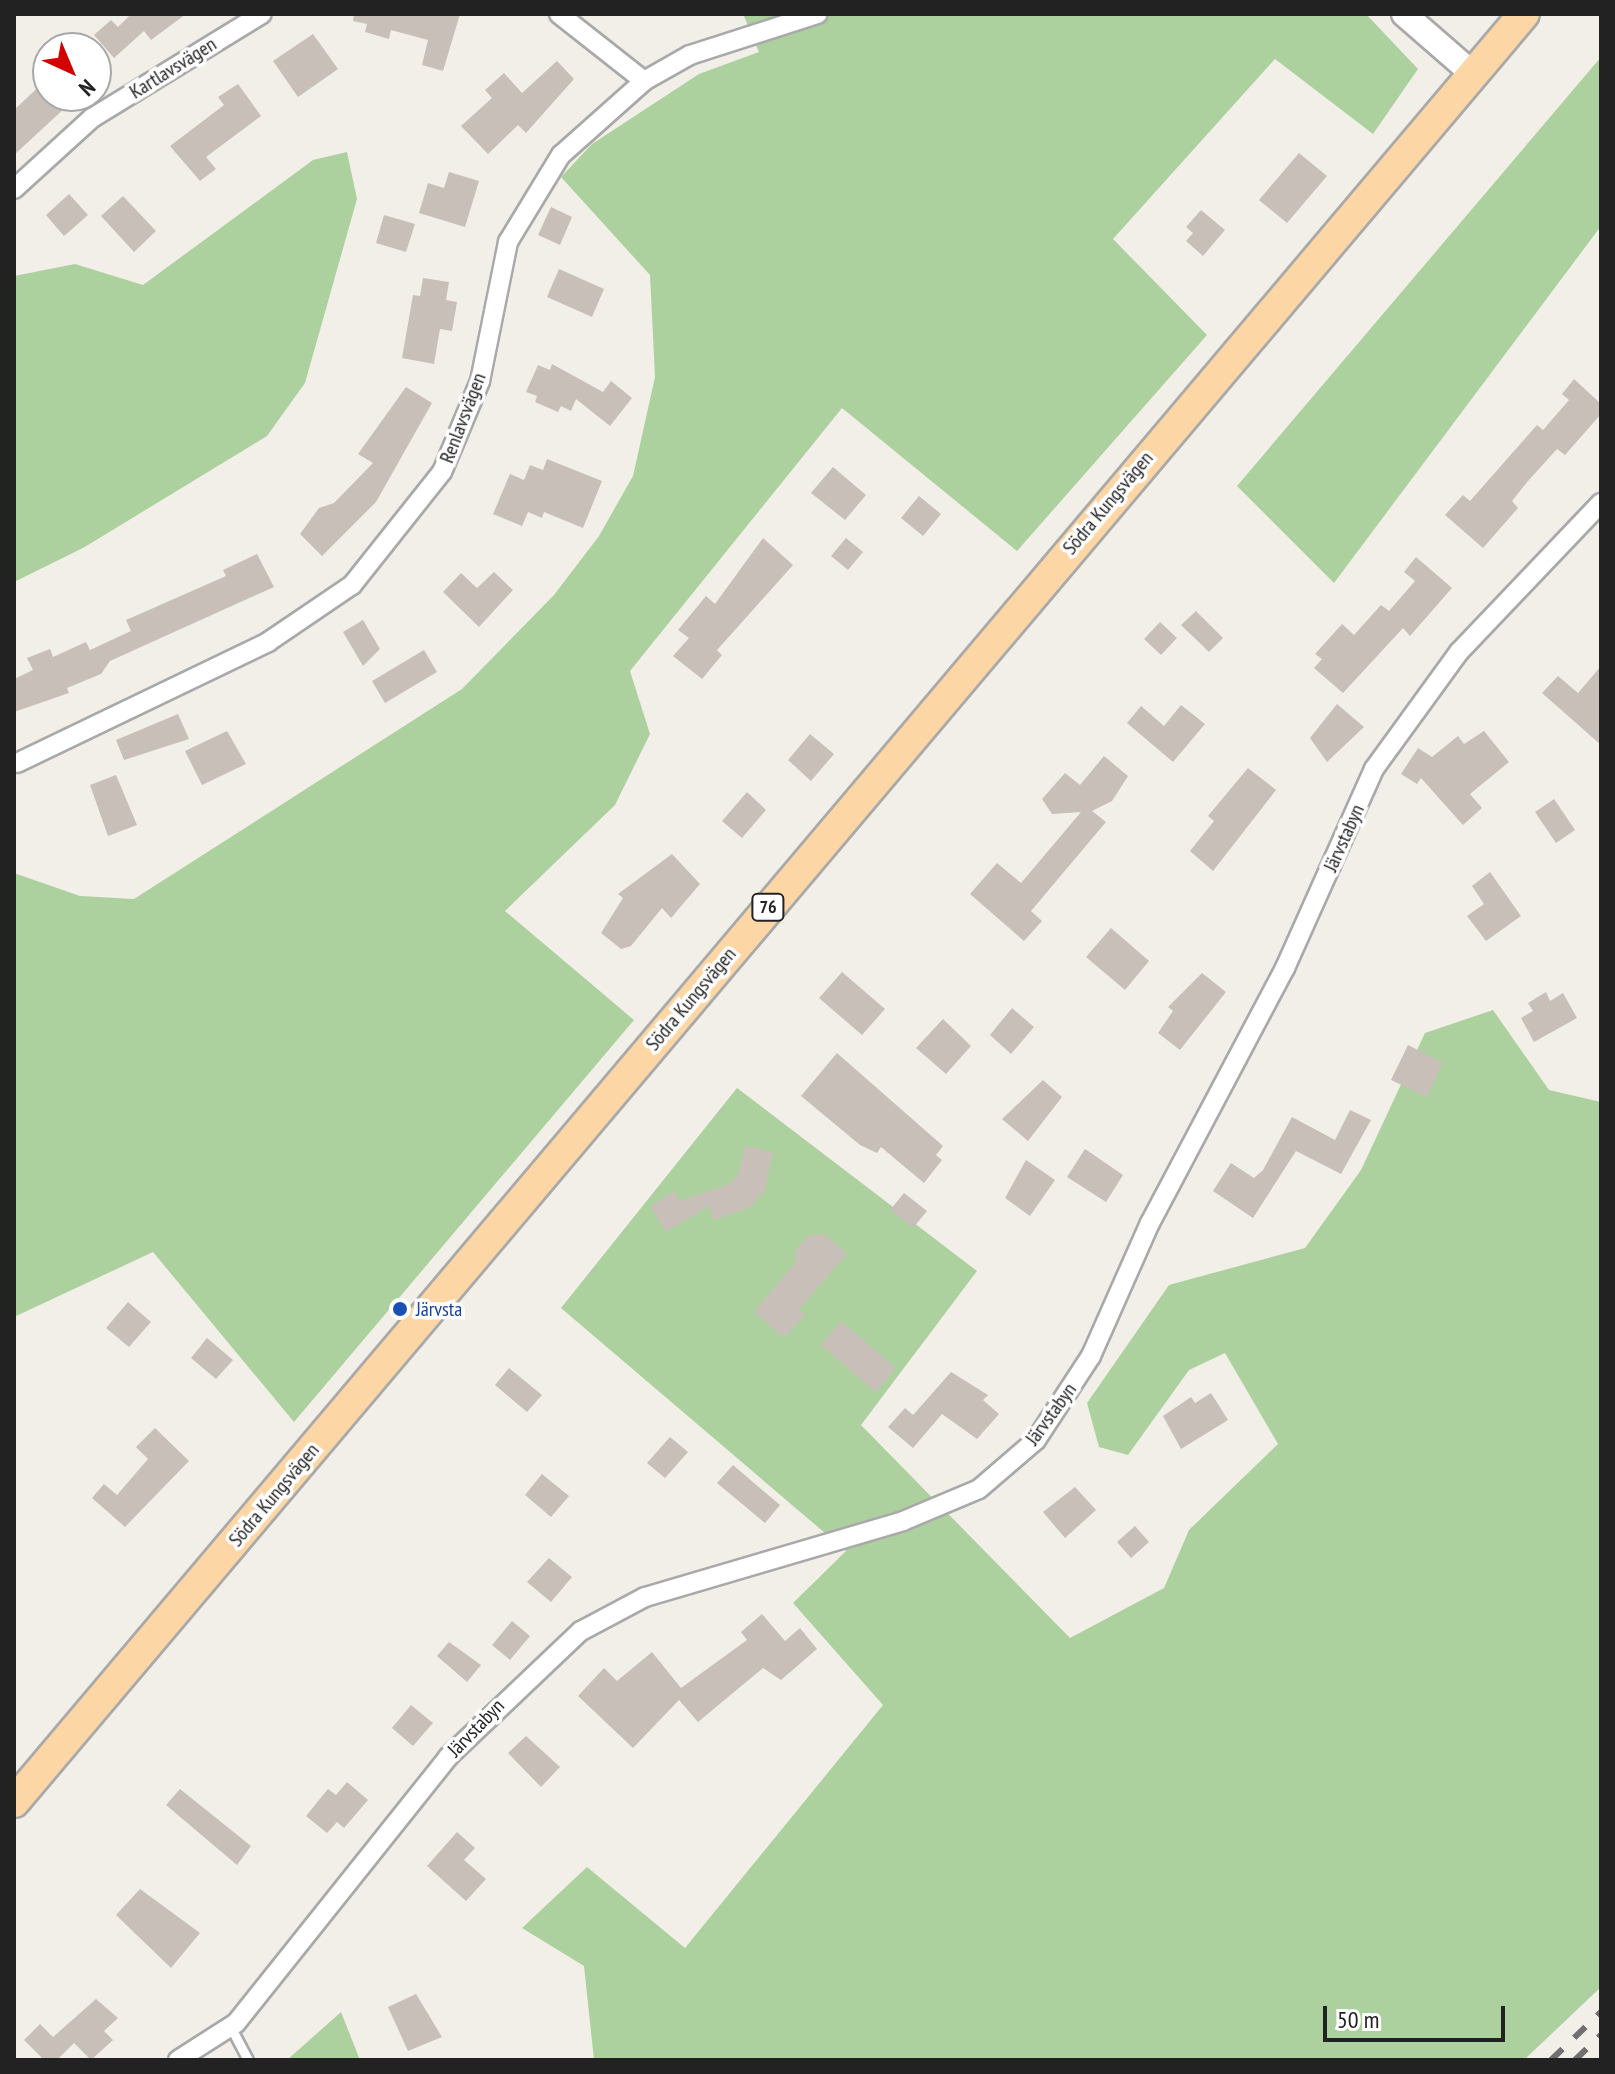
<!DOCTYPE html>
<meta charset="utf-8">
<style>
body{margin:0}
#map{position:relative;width:1615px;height:2074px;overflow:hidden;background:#f2efe9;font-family:"PT Sans Narrow",sans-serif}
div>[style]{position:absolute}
.forest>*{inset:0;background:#add19e}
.building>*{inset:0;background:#c7bfb8}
.roads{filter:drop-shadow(2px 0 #a9a9a9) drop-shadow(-2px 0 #a9a9a9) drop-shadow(0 2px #a9a9a9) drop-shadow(0 -2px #a9a9a9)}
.service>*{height:9px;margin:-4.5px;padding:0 4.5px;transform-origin:4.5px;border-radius:4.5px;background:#fff}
.minor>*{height:18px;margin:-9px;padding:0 9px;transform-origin:9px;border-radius:9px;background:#fff}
.tertiary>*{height:24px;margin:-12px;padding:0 12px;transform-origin:12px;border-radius:12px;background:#fff}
.primary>*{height:30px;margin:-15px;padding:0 15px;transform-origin:15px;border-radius:15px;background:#fcd6a4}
.rail>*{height:6px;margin-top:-3px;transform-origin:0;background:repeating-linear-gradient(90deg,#707070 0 16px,transparent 0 32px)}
.dots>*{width:22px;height:22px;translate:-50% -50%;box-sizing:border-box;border:4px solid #fff;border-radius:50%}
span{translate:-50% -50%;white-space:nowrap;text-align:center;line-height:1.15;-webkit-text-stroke:7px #fff;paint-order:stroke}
.shield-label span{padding:2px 6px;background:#fff;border:2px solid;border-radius:6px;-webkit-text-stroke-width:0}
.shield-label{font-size:18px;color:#222;font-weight:700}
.street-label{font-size:20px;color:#222}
.transit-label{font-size:20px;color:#164399}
.left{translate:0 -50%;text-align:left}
.frame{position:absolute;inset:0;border:16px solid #222;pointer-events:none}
.north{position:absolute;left:32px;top:32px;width:80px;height:80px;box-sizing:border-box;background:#fff;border:2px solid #a7a7a7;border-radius:50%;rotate:136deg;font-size:22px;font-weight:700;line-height:32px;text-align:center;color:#222}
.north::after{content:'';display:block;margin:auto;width:28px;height:36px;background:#d40000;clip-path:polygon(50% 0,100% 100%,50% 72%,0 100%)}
.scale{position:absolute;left:1323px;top:2006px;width:182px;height:36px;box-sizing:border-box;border:4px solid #222;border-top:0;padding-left:10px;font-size:24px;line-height:28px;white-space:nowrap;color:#222;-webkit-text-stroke:6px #fff;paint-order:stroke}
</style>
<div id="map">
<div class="forest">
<div style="clip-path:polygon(743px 14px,1366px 14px,1418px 69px,1373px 134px,1275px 59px,1113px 239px,1207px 335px,1017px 551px,842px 408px,630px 671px,650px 734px,615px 805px,505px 911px,634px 1020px,294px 1422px,153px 1252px,14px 1317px,14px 873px,80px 896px,134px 899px,462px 689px,554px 595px,599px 536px,633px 476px,655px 377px,650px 275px,561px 177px,592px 144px,699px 74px,759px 52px)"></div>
<div style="clip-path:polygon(1601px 57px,1601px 226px,1334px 583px,1237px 486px)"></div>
<div style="clip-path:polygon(347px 152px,357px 199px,305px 383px,267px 436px,83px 548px,14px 582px,14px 276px,75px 264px,143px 285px,313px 160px)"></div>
<div style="clip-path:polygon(1493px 1010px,1549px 1090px,1601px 1102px,1601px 1987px,1524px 2060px,594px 2060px,584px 1966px,522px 1928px,587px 1867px,685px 1948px,883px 1705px,793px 1603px,846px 1551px,561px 1308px,737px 1088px,977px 1271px,861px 1425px,1070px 1638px,1164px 1588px,1189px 1530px,1278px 1444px,1225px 1353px,1189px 1370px,1128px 1455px,1099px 1447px,1087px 1403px,1169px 1285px,1305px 1248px,1361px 1170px,1425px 1033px)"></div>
<div style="clip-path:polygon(341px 2012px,360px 2060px,287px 2060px)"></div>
</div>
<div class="building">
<div style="clip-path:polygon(131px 14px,186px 14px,151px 40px,144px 31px,114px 58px,94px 35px,111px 20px,118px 27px)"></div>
<div style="clip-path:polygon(354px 14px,460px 14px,443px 71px,422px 65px,428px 40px,391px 30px,389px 39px,365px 32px,367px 24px,353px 21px)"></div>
<div style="clip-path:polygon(313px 34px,338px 69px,298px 97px,273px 61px)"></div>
<div style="clip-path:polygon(557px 61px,574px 79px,526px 133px,518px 125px,488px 154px,461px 126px,492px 98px,485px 90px,504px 73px,522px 93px)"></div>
<div style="clip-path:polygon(48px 78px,48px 96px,66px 107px,14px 155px,14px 110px)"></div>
<div style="clip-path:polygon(238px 84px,261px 116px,206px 157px,216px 169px,200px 181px,170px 146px,224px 105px,218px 97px)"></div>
<div style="clip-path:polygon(1299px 153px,1327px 176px,1287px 223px,1259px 200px)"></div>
<div style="clip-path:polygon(449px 172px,479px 181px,465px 227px,419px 213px,428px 183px,444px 188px)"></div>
<div style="clip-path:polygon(69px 194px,88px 215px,64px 236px,46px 215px)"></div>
<div style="clip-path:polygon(123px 196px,156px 231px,134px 252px,101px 216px)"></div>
<div style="clip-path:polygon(551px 207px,572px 217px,560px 245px,538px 235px)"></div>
<div style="clip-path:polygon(1201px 210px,1225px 230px,1203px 256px,1186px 241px,1193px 233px,1186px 227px)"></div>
<div style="clip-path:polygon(384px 215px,415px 224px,406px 252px,376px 243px)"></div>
<div style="clip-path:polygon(559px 269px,604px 289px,592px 317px,547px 297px)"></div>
<div style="clip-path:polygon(423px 278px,449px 282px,446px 300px,457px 302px,452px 331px,440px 329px,434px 364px,402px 358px,413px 295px,420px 296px)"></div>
<div style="clip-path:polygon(552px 364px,603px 392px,611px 381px,632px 398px,610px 426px,576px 399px,571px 411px,561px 406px,558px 412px,535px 402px,537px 396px,526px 392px,538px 365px,550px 370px)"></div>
<div style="clip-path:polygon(1574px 379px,1601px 404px,1601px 414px,1565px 455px,1557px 449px,1528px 481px,1512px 501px,1518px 508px,1483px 548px,1445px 515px,1463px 495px,1470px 501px,1537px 425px,1543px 430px,1569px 400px,1562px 394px)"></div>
<div style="clip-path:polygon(406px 387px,432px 403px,376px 502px,322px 556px,300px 534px,319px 508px,334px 503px,373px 463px,358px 454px)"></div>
<div style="clip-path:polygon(547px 459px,602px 481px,583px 528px,544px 512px,542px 518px,528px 512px,522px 526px,493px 514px,510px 474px,524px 480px,530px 465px,543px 470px)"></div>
<div style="clip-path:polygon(833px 467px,866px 495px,845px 520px,811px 493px)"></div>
<div style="clip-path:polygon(919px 496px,941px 514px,923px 536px,901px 518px)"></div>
<div style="clip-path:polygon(763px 538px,793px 565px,717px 650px,722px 655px,702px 679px,673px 656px,689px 638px,678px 630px,706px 596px,715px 604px)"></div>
<div style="clip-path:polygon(846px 538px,863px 552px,848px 570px,831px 556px)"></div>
<div style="clip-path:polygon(257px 554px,274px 587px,110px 661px,101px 674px,67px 688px,69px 693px,14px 712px,14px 679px,33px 670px,27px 658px,50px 649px,53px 657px,86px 642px,90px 650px,131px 631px,126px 620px,226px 576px,223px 570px)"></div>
<div style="clip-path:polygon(1416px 557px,1452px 588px,1410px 636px,1403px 628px,1343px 693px,1314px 668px,1322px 659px,1315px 654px,1342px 624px,1354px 635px,1381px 605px,1389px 611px,1415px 581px,1404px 572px)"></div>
<div style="clip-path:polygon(494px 572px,513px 590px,479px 627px,443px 592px,461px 573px,477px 588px)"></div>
<div style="clip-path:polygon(1196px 611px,1223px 638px,1209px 652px,1181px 625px)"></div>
<div style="clip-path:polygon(363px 620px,380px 649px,363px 666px,343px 632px)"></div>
<div style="clip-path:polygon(1160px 622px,1177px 638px,1161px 655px,1144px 639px)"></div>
<div style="clip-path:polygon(424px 650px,437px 672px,385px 703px,372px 681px)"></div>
<div style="clip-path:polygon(1601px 666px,1601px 745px,1542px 693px,1558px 676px,1578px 693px)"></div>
<div style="clip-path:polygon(1337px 704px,1364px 727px,1327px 762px,1310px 738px)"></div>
<div style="clip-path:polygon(1181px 705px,1205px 724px,1173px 762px,1127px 723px,1141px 706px,1164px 726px)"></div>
<div style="clip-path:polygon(178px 714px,189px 739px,124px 760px,116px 740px)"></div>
<div style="clip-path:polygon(227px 731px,246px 764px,202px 785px,185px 751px)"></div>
<div style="clip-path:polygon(1484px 731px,1509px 762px,1470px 794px,1482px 808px,1463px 825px,1421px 778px,1417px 784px,1401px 774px,1418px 748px,1432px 757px,1458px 736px,1464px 744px)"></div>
<div style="clip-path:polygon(810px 734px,834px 754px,811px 781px,788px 760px)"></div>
<div style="clip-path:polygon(1104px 756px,1128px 776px,1112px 801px,1092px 811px,1106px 822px,1031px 911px,1042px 921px,1024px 941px,970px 894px,997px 863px,1021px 883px,1081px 812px,1052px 814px,1042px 799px,1065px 773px,1080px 785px)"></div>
<div style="clip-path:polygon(1248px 768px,1276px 790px,1213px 871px,1190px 851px,1214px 821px,1208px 816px)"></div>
<div style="clip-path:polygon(116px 775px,137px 825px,108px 836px,90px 785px)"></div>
<div style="clip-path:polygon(747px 792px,766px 810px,742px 838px,722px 821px)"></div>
<div style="clip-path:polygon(1554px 799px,1575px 830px,1556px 843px,1535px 812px)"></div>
<div style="clip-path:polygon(672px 854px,700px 884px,671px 918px,662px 908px,631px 946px,621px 949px,601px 933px,623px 898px,618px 894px)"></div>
<div style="clip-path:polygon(1490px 872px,1521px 916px,1486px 941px,1467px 916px,1484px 904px,1472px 886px)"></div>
<div style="clip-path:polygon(1111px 928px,1149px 961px,1125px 990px,1086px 957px)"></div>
<div style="clip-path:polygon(842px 972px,885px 1009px,862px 1035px,819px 998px)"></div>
<div style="clip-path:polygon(1202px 973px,1226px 992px,1180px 1050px,1158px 1033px,1173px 1011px,1168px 1007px)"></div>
<div style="clip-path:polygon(1546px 992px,1550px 1001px,1563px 993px,1577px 1018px,1534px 1042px,1521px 1018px,1533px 1011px,1528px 1003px)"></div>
<div style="clip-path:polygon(1012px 1008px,1034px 1027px,1011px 1054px,990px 1035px)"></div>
<div style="clip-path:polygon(943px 1019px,971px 1046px,946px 1074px,916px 1048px)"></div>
<div style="clip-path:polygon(1408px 1045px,1443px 1063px,1427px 1097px,1391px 1080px)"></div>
<div style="clip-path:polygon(837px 1053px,943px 1146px,936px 1155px,942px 1160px,924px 1183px,881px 1147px,877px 1153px,860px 1145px,801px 1096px)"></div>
<div style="clip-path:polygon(1043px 1080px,1062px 1097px,1028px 1141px,1002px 1119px)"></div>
<div style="clip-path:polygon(1350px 1110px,1371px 1120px,1341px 1174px,1296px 1151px,1253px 1218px,1213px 1191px,1231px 1163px,1254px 1178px,1263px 1170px,1292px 1117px,1335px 1140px)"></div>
<div style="clip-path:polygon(745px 1146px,773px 1152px,765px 1191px,749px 1208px,713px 1220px,709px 1206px,666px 1232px,650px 1206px,674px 1191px,680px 1201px,729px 1184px,739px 1173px)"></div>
<div style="clip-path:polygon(1085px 1149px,1123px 1175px,1106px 1202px,1067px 1177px)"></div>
<div style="clip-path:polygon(1026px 1160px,1055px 1180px,1030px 1216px,1005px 1198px)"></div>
<div style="clip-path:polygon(904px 1193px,927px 1211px,913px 1228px,890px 1210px)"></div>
<div style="clip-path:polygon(824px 1234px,847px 1254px,799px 1309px,805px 1315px,784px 1338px,754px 1312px,795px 1263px,795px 1251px,809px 1235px)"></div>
<div style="clip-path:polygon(128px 1302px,151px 1322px,129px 1347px,106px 1328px)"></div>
<div style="clip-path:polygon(841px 1321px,896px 1368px,876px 1392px,821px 1345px)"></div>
<div style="clip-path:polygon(207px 1338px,233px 1360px,216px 1379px,191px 1358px)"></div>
<div style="clip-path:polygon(509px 1368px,542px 1395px,527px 1412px,495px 1385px)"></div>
<div style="clip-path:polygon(951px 1372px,988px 1395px,983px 1400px,999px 1414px,977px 1439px,942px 1414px,913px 1448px,888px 1427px,905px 1408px,913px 1415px)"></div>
<div style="clip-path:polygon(1211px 1393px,1228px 1420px,1181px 1449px,1163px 1416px,1191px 1397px,1195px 1403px)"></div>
<div style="clip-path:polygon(155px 1428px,189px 1461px,125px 1527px,92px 1498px,104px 1484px,117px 1495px,148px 1459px,136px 1447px)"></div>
<div style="clip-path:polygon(670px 1437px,688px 1452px,665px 1478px,647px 1463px)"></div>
<div style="clip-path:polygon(733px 1465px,780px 1505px,765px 1523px,717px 1483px)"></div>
<div style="clip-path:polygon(542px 1474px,569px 1496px,551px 1517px,525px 1495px)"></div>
<div style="clip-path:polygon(1075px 1487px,1096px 1510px,1065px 1538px,1043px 1512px)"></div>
<div style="clip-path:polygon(1135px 1526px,1149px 1542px,1131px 1558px,1117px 1542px)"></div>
<div style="clip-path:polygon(549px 1558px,572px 1577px,551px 1602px,527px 1582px)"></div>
<div style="clip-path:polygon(762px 1614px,785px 1641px,800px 1628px,817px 1649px,781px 1680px,763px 1668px,698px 1722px,679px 1700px,633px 1748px,578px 1696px,604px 1668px,617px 1681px,652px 1652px,681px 1688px,747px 1640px,741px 1632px)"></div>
<div style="clip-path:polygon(512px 1621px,530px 1636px,510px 1660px,492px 1645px)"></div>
<div style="clip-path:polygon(449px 1642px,481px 1665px,467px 1682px,437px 1656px)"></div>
<div style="clip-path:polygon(411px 1705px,433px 1723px,413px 1746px,392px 1728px)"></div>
<div style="clip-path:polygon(526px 1736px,560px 1767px,541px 1787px,508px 1753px)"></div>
<div style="clip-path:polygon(347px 1782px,368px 1800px,344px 1828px,337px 1822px,327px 1833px,306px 1816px,328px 1789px,336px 1795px)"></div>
<div style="clip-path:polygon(180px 1789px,251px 1846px,237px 1865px,166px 1805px)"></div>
<div style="clip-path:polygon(457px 1832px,475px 1848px,464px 1860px,486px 1879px,466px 1901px,427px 1866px)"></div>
<div style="clip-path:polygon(140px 1889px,200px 1933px,171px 1968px,116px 1915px)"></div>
<div style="clip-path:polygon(416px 1994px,442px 2037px,408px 2051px,388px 2007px)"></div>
<div style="clip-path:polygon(96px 1999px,118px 2018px,104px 2031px,113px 2040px,91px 2060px,74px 2043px,57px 2060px,44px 2060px,24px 2040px,40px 2024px,53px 2037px)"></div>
</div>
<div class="roads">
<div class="service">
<div style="left:230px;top:2026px;width:38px;rotate:62deg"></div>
</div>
<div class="minor">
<div style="left:559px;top:14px;width:108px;rotate:38.2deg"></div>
<div style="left:14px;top:189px;width:105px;rotate:-42.3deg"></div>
<div style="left:92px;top:118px;width:199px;rotate:-31.5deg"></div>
<div style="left:17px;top:763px;width:279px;rotate:-25.7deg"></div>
<div style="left:268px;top:642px;width:102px;rotate:-34.2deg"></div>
<div style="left:352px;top:585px;width:144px;rotate:-51.5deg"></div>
<div style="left:442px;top:472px;width:99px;rotate:-67.3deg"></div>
<div style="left:480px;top:381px;width:142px;rotate:-78.6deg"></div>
<div style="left:508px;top:242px;width:102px;rotate:-58.7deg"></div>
<div style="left:561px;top:155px;width:111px;rotate:-41.7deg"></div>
<div style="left:644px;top:81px;width:53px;rotate:-29.5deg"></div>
<div style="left:690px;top:55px;width:134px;rotate:-17.8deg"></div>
<div style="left:178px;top:2060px;width:69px;rotate:-32.5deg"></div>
<div style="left:236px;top:2023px;width:340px;rotate:-51.4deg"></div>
<div style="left:448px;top:1757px;width:183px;rotate:-43.5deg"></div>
<div style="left:581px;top:1631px;width:72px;rotate:-28deg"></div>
<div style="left:645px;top:1597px;width:269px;rotate:-16.4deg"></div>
<div style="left:903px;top:1521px;width:82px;rotate:-22.8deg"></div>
<div style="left:979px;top:1489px;width:75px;rotate:-40.7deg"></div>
<div style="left:1036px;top:1440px;width:100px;rotate:-56.8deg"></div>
<div style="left:1091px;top:1356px;width:145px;rotate:-66.1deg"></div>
<div style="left:1150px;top:1223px;width:289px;rotate:-62.1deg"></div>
<div style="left:1285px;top:968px;width:218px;rotate:-65.9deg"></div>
<div style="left:1374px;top:769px;width:145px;rotate:-54deg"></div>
<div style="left:1459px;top:652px;width:206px;rotate:-46.4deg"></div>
</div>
<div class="tertiary">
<div style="left:1404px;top:14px;width:91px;rotate:41deg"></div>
</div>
<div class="primary">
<div style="left:14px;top:1802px;width:2340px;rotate:-49.82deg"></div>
</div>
</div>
<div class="rail">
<div style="left:1551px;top:2060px;width:69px;rotate:-43.8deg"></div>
<div style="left:1575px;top:2060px;width:36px;rotate:-44deg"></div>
</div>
<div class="dots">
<div style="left:400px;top:1309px;background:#1a4fb4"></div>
</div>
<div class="shield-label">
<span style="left:768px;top:907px">76</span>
</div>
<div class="street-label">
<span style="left:173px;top:68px;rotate:-32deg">Kartlavsvägen</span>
<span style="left:463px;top:418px;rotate:-69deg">Renlavsvägen</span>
<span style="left:1108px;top:503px;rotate:-50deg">Södra Kungsvägen</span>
<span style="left:1344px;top:838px;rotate:-66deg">Järvstabyn</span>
<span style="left:691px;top:999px;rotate:-50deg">Södra Kungsvägen</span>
<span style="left:1051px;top:1414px;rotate:-54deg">Järvstabyn</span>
<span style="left:274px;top:1495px;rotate:-50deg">Södra Kungsvägen</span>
<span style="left:476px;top:1728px;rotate:-46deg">Järvstabyn</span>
</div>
<div class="transit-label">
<span class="left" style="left:416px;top:1309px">Järvsta</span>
</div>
<div class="frame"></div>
<div class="north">N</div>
<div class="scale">50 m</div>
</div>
